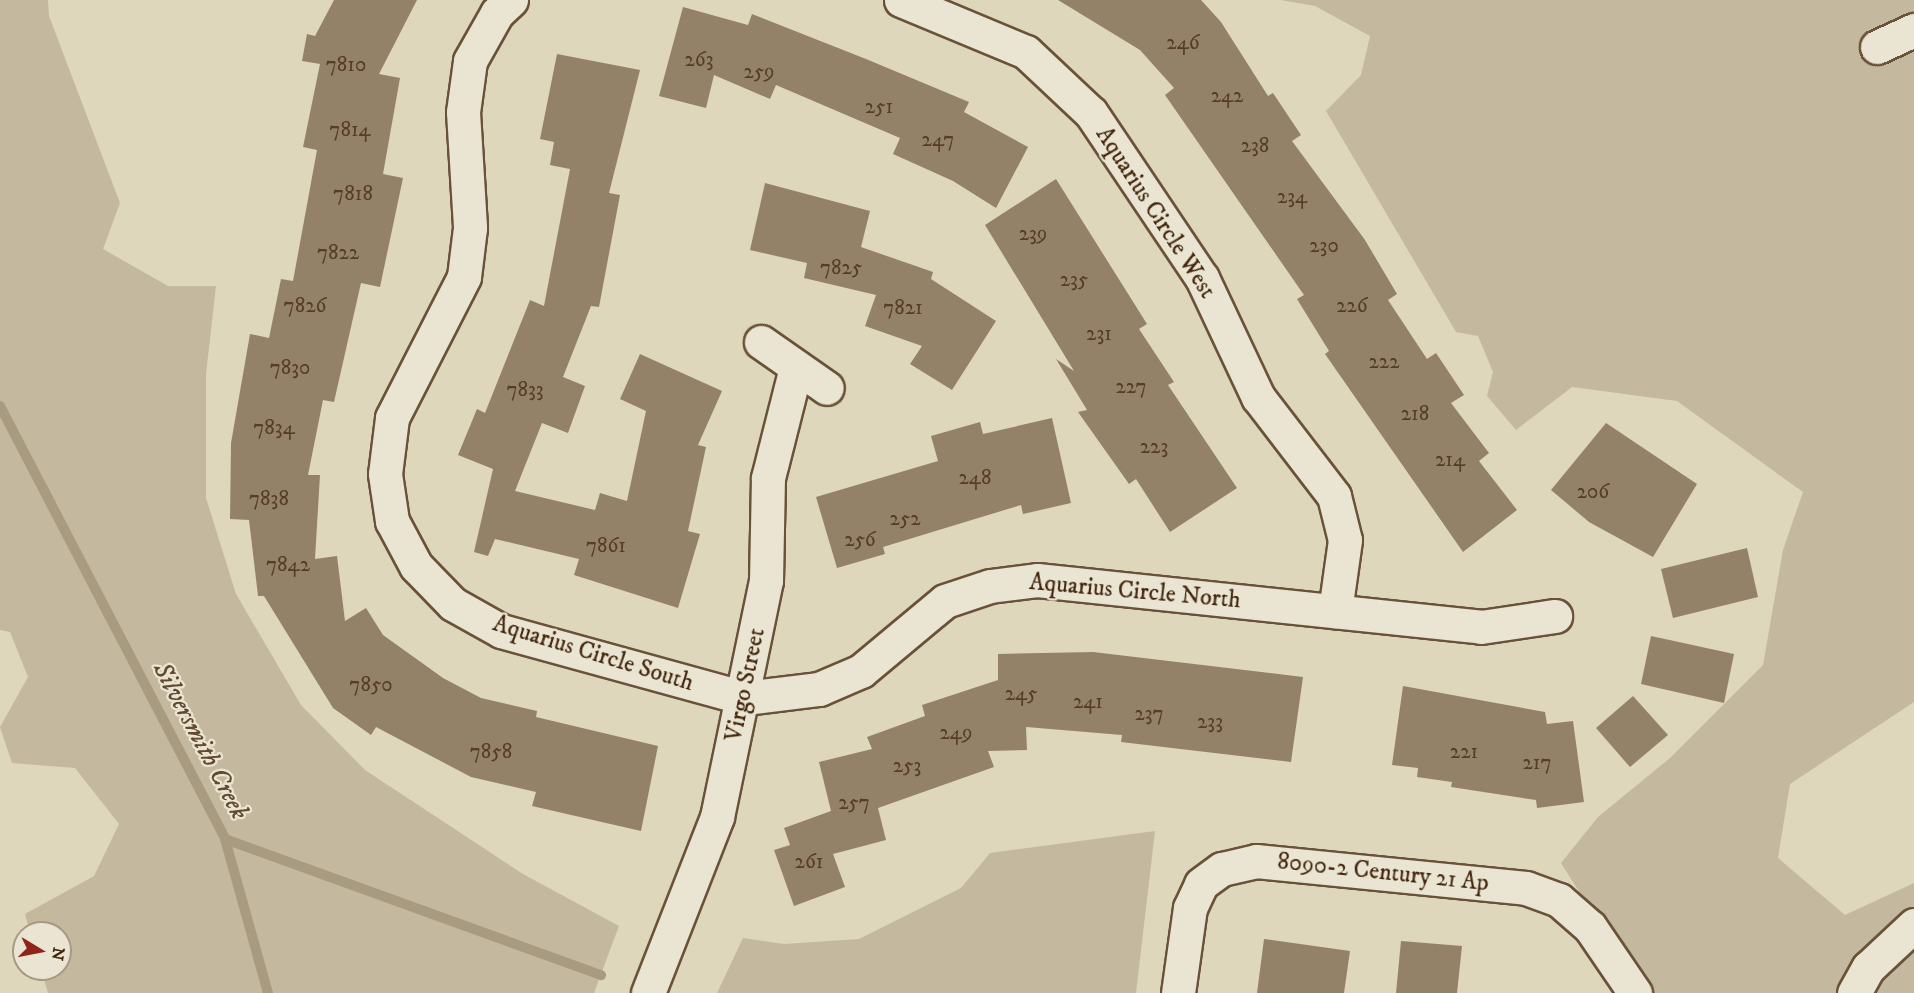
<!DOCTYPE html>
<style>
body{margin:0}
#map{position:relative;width:1914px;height:993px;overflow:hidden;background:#ded7bc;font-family:"IM FELL DW Pica",serif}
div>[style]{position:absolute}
.green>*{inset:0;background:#c4b99e}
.stream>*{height:10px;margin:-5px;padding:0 5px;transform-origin:5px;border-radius:5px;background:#a99b80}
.building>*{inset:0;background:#948268}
.roads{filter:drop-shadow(2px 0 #6a5239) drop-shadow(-2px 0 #6a5239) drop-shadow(0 2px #6a5239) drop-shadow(0 -2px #6a5239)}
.minor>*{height:33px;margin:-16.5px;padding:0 16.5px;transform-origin:16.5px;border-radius:16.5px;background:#eae5d3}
span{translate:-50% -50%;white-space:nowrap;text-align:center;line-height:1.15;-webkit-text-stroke:4.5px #eae5d3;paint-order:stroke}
.number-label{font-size:21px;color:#573d24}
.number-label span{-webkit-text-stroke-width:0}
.street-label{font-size:24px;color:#43260d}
.water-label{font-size:26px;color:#624930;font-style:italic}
.north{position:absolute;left:12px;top:921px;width:60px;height:60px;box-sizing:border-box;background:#eae5d3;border:2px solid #a79984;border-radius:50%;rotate:100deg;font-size:16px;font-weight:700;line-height:24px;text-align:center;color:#43260d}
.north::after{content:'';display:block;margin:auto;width:21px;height:27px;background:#8f2418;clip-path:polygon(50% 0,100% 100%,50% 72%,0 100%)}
</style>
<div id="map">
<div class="green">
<div style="clip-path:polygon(0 0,48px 0,49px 16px,120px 203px,103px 249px,168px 286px,216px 286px,206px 374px,206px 498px,236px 594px,301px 705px,365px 770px,523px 874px,619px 926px,594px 993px,48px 993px,41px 969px,60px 969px,60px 933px,30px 933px,25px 914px,94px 876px,119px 824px,75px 768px,12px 763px,0 727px,28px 677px,10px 632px,0 630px)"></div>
<div style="clip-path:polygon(1281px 0,1914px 0,1914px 702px,1790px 784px,1778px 858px,1845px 915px,1914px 883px,1914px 993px,1648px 993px,1590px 909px,1561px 863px,1598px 817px,1670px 758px,1763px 665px,1783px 550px,1803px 492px,1677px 401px,1572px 387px,1516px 430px,1487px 396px,1493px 372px,1478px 336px,1456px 332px,1326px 111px,1361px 75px,1370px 36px,1315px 6px)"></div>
<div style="clip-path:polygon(1155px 831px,1136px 993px,717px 993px,743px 938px,784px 944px,859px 939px,961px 888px,990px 853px)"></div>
</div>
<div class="stream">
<div style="left:0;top:406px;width:488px;rotate:62.5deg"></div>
<div style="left:225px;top:839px;width:400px;rotate:19.9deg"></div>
<div style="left:225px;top:839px;width:160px;rotate:74.4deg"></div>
</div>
<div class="building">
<div style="clip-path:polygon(334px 0,417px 0,379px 74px,400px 78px,383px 174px,403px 178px,380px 287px,361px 283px,334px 402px,323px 400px,308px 475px,320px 475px,315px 559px,337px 556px,345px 621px,366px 608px,383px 635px,443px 678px,481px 698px,537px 711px,536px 717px,658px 746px,641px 831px,532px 806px,536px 792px,471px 777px,376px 727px,371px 735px,333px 708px,264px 596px,258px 596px,249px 520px,230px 519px,231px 443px,250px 334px,269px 338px,281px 279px,293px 281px,317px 150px,303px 147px,320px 64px,302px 61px,307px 34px,315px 36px)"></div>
<div style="clip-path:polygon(1058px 0,1201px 0,1221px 22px,1268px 96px,1273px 93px,1301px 135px,1292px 141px,1365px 240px,1397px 294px,1388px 300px,1427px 359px,1436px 353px,1464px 395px,1451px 403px,1489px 453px,1479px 461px,1517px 510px,1463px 552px,1325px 354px,1329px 351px,1297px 299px,1304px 295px,1165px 95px,1174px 88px,1140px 50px)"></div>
<div style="clip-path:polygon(683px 7px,748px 25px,752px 14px,866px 59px,969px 102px,964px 112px,1028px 147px,996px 208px,953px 181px,893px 154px,900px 138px,776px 85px,770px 99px,714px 75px,706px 108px,659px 96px)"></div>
<div style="clip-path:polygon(557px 54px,640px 70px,609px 193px,620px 195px,599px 307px,591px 306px,563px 377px,585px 386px,568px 433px,542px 423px,515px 491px,595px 510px,600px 493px,627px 501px,646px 411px,620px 399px,640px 354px,722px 391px,698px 445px,706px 447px,688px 531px,700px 534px,678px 608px,574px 575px,579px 559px,495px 539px,488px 556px,474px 552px,493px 469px,458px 455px,477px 409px,485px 413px,530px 300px,544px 306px,570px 169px,550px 165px,554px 142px,540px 139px)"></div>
<div style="clip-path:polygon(1056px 179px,1147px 324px,1139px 329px,1174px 382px,1168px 385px,1237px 488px,1170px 532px,1136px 479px,1129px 484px,1078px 412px,1087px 410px,1056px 359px,1074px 371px,985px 225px)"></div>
<div style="clip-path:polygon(765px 183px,870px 211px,861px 247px,933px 272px,931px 279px,996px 321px,952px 390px,910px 364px,922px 346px,865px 326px,876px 295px,804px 278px,807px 263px,750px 250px)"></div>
<div style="clip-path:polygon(1052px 418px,1071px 503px,1023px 514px,1021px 505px,883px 547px,885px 554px,837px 568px,816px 497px,938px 461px,931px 436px,980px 422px,983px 434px)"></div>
<div style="clip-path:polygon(1606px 423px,1697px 484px,1653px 557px,1589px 522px,1551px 490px)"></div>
<div style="clip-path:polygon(1747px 548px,1758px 597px,1673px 618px,1661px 569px)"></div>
<div style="clip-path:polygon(1651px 636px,1734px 654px,1724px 703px,1641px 684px)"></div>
<div style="clip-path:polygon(1093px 652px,1303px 677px,1291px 762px,1121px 742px,1122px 735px,1026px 727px,1027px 750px,988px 751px,994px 767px,878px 808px,886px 840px,833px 854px,845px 887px,794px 906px,774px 850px,790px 845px,784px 828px,831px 811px,819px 762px,872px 749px,867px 737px,925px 716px,922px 705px,998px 680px,998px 654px)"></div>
<div style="clip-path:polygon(1403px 686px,1545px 712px,1547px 724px,1573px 721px,1584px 802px,1537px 808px,1536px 800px,1451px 787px,1452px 782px,1417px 777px,1418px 768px,1392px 765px)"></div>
<div style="clip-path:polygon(1633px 696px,1668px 735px,1630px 767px,1596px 728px)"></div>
<div style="clip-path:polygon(1264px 939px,1350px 951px,1344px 993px,1257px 993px)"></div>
<div style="clip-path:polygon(1401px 941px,1462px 946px,1457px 993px,1396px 993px)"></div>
</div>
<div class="roads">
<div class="minor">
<div style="left:511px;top:0;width:19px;rotate:137deg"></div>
<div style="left:497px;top:13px;width:55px;rotate:119.4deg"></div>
<div style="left:470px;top:61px;width:51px;rotate:97.8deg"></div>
<div style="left:463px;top:112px;width:116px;rotate:86.5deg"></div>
<div style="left:470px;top:228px;width:49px;rotate:97deg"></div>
<div style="left:464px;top:277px;width:158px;rotate:117.1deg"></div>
<div style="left:392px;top:418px;width:56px;rotate:97.1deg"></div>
<div style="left:385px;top:474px;width:48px;rotate:81.5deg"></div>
<div style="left:392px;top:521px;width:51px;rotate:61.9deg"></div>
<div style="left:416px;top:566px;width:53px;rotate:45.8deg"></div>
<div style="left:453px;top:604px;width:55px;rotate:29.4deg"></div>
<div style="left:501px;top:631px;width:253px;rotate:15.4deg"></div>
<div style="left:745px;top:698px;width:75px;rotate:-6.9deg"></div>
<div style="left:819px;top:689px;width:46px;rotate:-23.2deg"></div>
<div style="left:861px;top:671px;width:109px;rotate:-39.8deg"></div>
<div style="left:945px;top:601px;width:47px;rotate:-18.4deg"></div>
<div style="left:990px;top:586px;width:47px;rotate:-7.3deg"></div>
<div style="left:1037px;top:580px;width:446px;rotate:6deg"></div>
<div style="left:1481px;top:627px;width:75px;rotate:-8.5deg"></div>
<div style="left:901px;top:0;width:135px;rotate:22.6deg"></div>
<div style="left:1026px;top:52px;width:89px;rotate:43.2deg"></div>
<div style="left:1091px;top:113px;width:199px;rotate:56.1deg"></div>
<div style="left:1202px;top:278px;width:132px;rotate:64.8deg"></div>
<div style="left:1258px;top:397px;width:125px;rotate:52.5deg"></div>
<div style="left:1334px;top:496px;width:45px;rotate:76deg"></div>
<div style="left:1345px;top:540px;width:72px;rotate:98deg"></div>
<div style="left:1877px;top:47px;width:41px;rotate:-24.7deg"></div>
<div style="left:761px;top:342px;width:80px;rotate:34.9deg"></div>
<div style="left:648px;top:993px;width:189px;rotate:-68.6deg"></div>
<div style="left:717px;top:817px;width:241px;rotate:-78.3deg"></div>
<div style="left:766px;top:581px;width:103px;rotate:-88.9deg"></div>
<div style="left:768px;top:478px;width:114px;rotate:-75.8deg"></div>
<div style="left:1178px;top:993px;width:86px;rotate:-82deg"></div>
<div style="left:1190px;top:908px;width:26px;rotate:-65deg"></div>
<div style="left:1201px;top:884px;width:26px;rotate:-36deg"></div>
<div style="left:1222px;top:869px;width:35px;rotate:-13deg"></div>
<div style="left:1256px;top:861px;width:271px;rotate:5.7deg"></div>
<div style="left:1526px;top:888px;width:35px;rotate:20deg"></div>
<div style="left:1559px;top:900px;width:41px;rotate:41.1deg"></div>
<div style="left:1590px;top:927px;width:80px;rotate:55.7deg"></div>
<div style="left:1854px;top:993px;width:29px;rotate:-61deg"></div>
<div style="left:1868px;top:968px;width:63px;rotate:-43.1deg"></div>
</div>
</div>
<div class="number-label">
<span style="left:1183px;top:43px">246</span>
<span style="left:699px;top:60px">263</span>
<span style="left:346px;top:65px">7810</span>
<span style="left:759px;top:72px">259</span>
<span style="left:1227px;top:96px">242</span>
<span style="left:879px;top:107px">251</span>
<span style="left:350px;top:130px">7814</span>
<span style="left:938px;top:140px">247</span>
<span style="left:1255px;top:146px">238</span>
<span style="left:353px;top:194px">7818</span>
<span style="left:1292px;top:197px">234</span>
<span style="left:1033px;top:234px">239</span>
<span style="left:1324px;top:246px">230</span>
<span style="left:338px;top:253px">7822</span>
<span style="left:841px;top:268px">7825</span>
<span style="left:1074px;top:280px">235</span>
<span style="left:305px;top:306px">7826</span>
<span style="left:1352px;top:306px">226</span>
<span style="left:903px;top:308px">7821</span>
<span style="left:1099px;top:334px">231</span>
<span style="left:1384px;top:362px">222</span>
<span style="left:290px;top:368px">7830</span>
<span style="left:1131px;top:387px">227</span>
<span style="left:525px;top:390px">7833</span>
<span style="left:1415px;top:414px">218</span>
<span style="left:274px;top:428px">7834</span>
<span style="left:1154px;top:447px">223</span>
<span style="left:1450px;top:460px">214</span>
<span style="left:975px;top:478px">248</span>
<span style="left:1593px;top:492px">206</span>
<span style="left:269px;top:499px">7838</span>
<span style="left:905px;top:519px">252</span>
<span style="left:860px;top:540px">256</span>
<span style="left:606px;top:546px">7861</span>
<span style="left:288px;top:565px">7842</span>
<span style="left:371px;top:685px">7850</span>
<span style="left:1021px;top:694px">245</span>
<span style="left:1088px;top:702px">241</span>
<span style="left:1149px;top:714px">237</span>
<span style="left:1210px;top:722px">233</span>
<span style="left:956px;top:733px">249</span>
<span style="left:491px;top:752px">7858</span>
<span style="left:1464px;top:752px">221</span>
<span style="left:1537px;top:763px">217</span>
<span style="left:907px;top:766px">253</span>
<span style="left:854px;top:803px">257</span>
<span style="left:809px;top:862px">261</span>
</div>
<div class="street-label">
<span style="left:1155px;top:213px;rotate:57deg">Aquarius Circle West</span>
<span style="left:1135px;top:592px;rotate:5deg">Aquarius Circle North</span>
<span style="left:593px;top:654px;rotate:17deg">Aquarius Circle South</span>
<span style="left:746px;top:685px;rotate:-78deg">Virgo Street</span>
<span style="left:1383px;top:873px;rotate:6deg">8090-2 Century 21 Ap</span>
</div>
<div class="water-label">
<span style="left:200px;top:741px;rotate:62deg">Silversmith Creek</span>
</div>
<div class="north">N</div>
</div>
